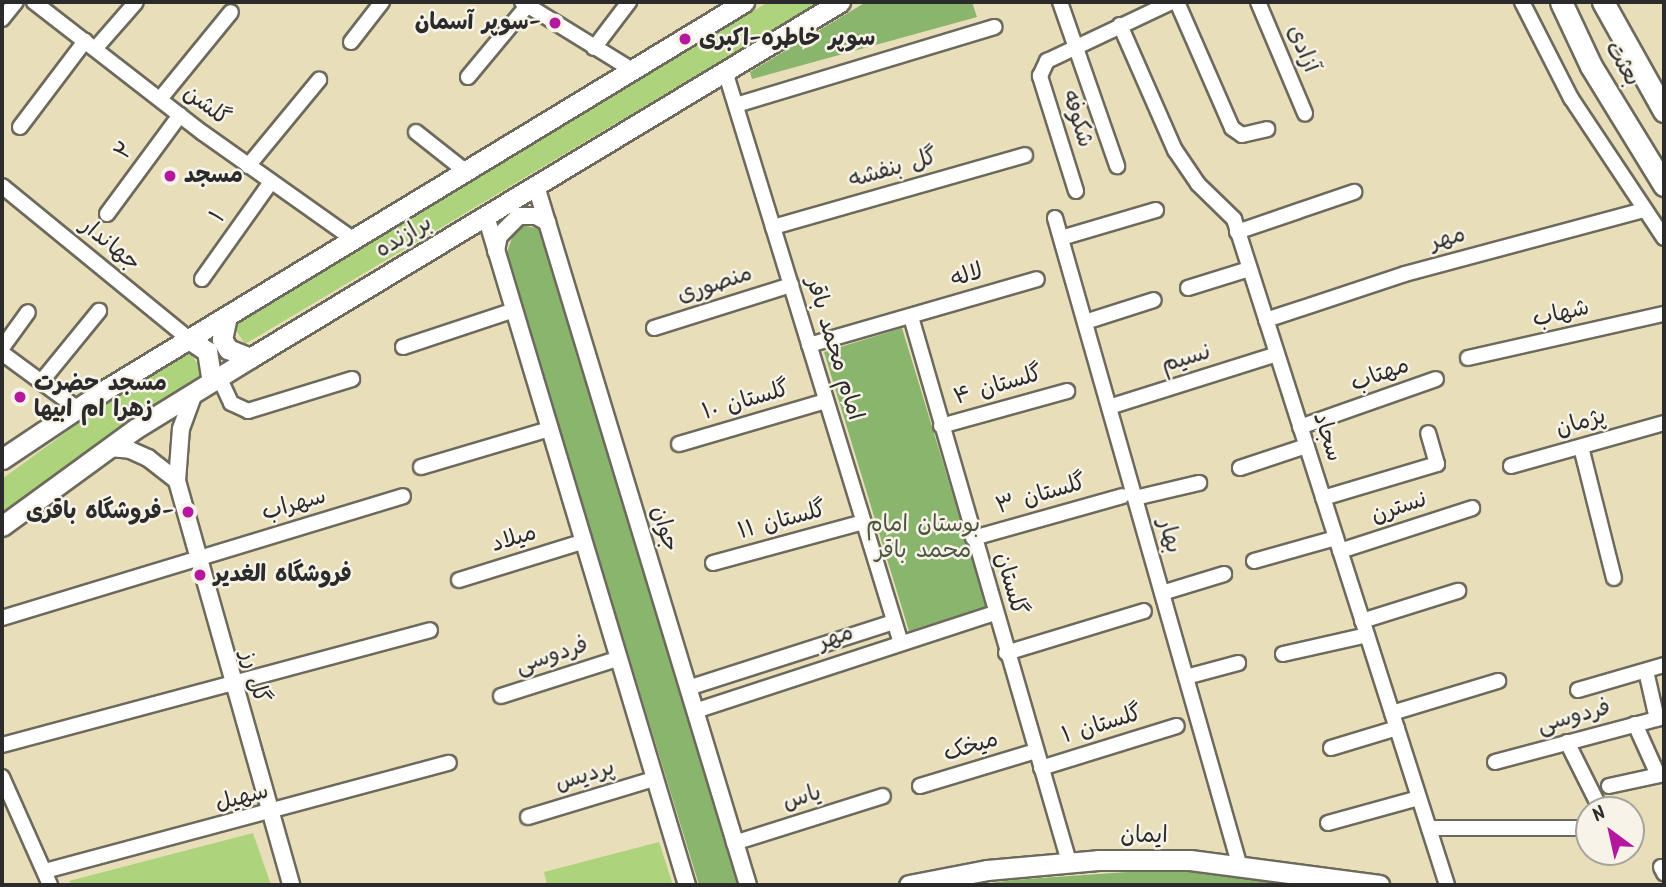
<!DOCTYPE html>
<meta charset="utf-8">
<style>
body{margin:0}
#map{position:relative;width:1666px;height:887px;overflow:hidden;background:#e8deb9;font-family:Kalam,"Playpen Sans Arabic",sans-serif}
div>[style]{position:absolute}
.green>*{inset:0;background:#aed37d}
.forest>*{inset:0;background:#8ab56c}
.roads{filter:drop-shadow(2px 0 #6d6a5d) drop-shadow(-2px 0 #6d6a5d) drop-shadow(0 2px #6d6a5d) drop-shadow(0 -2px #6d6a5d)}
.minor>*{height:14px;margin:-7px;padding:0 7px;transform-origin:7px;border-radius:7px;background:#fff}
.tertiary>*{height:16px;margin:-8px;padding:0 8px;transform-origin:8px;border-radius:8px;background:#fff}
.secondary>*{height:19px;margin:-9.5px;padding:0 9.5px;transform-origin:9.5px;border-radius:9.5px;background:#fff}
.primary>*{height:21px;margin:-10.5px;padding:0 10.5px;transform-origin:10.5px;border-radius:10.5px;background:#fff}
.dots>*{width:19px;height:19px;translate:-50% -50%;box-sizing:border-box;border:4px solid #f7f3e8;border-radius:50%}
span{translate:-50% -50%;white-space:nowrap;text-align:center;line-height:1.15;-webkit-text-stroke:5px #f7f3e8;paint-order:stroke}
.poi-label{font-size:23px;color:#2b2b2b;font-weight:700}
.right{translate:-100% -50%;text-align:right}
.left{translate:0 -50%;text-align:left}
.street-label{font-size:23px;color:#2b2b2b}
.park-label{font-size:23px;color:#4c5540}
.frame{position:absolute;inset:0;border:4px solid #2b2b2b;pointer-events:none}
.north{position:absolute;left:1575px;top:796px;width:70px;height:70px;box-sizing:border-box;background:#f7f3e8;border:2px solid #a5a39c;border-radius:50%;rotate:327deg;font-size:19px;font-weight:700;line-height:28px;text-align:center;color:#2b2b2b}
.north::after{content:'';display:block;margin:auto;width:24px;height:32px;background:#b5179e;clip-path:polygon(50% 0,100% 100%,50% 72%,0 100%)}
</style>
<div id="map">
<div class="green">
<div style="clip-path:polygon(768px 2px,820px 2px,245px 344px,233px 326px)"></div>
<div style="clip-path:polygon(190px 352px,203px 373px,2px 514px,2px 479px,106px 403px)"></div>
<div style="clip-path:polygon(253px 833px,271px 885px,73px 885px,69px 881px)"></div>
<div style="clip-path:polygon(659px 842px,673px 885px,547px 885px,544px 872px)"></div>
</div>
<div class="forest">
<div style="clip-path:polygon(866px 2px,972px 2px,977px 17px,752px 79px,750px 72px)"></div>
<div style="clip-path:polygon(517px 224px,541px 229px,739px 885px,699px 885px,514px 282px,507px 252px)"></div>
<div style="clip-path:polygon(902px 328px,987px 607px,909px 631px,824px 352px)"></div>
<div style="clip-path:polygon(1185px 868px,1320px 885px,977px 885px,1013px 880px)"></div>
</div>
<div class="roads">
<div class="minor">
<div style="left:34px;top:2px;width:214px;rotate:37.8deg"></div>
<div style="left:203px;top:133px;width:185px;rotate:35.3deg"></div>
<div style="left:522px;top:2px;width:129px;rotate:31.7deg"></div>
<div style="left:1060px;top:2px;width:174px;rotate:70.8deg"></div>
<div style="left:1177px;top:2px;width:137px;rotate:66.4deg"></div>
<div style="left:1232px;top:128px;width:12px;rotate:35deg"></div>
<div style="left:1242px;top:135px;width:26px;rotate:-13deg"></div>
<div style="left:1258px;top:2px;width:121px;rotate:67.1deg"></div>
<div style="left:1522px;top:2px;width:108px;rotate:63deg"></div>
<div style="left:1571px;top:98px;width:168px;rotate:56.4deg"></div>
<div style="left:2px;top:19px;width:22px;rotate:-51deg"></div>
<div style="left:1120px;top:25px;width:137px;rotate:66.3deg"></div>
<div style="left:1175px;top:150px;width:41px;rotate:55.9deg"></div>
<div style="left:1198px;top:184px;width:50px;rotate:44.2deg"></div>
<div style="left:1234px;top:219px;width:699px;rotate:72.26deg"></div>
<div style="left:351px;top:42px;width:51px;rotate:-52.2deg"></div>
<div style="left:594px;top:48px;width:58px;rotate:-52.7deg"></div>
<div style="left:95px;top:49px;width:62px;rotate:-48.9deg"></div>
<div style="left:725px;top:71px;width:595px;rotate:72.9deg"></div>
<div style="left:468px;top:77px;width:92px;rotate:-50.3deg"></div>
<div style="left:160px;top:99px;width:112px;rotate:-50.8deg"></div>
<div style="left:736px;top:105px;width:270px;rotate:-16.8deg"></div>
<div style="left:20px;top:127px;width:108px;rotate:-52.9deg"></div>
<div style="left:416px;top:132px;width:61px;rotate:38.4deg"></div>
<div style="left:248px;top:166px;width:112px;rotate:-50.5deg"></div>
<div style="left:2px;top:186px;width:242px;rotate:39.3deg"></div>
<div style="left:1076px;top:191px;width:121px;rotate:-107.4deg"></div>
<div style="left:1040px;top:76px;width:17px;rotate:-65deg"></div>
<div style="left:1047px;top:61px;width:138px;rotate:-25.3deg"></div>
<div style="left:107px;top:214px;width:123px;rotate:-53.6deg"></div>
<div style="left:1055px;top:218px;width:675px;rotate:74.09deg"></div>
<div style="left:773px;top:227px;width:262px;rotate:-15.9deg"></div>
<div style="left:1237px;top:232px;width:124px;rotate:-18.9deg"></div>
<div style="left:1061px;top:238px;width:99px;rotate:-16.4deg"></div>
<div style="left:202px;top:279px;width:119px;rotate:-54.6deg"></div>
<div style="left:1188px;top:288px;width:64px;rotate:-17.3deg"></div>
<div style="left:911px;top:317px;width:567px;rotate:73.83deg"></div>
<div style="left:1266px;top:320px;width:146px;rotate:-18.3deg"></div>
<div style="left:1405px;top:274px;width:247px;rotate:-15deg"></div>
<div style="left:1085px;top:322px;width:72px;rotate:-17.7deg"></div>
<div style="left:654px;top:328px;width:144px;rotate:-17.4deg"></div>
<div style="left:809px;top:345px;width:237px;rotate:-16.1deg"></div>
<div style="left:403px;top:347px;width:117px;rotate:-18.4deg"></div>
<div style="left:2px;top:348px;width:44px;rotate:-54.2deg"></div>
<div style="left:2px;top:353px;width:93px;rotate:36.3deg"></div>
<div style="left:1468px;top:358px;width:201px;rotate:-12.7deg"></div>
<div style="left:219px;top:377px;width:29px;rotate:65deg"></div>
<div style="left:231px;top:403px;width:19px;rotate:25deg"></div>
<div style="left:248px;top:411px;width:109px;rotate:-17.1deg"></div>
<div style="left:41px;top:382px;width:92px;rotate:-50.8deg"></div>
<div style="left:1109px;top:407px;width:176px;rotate:-17.5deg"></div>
<div style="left:941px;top:426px;width:131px;rotate:-15.5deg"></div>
<div style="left:1300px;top:427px;width:144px;rotate:-19.4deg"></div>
<div style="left:679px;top:444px;width:153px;rotate:-16.3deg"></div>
<div style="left:1581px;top:447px;width:135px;rotate:75.9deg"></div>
<div style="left:1511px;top:466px;width:159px;rotate:-15.7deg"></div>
<div style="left:421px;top:467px;width:134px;rotate:-16.5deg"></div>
<div style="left:1240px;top:468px;width:70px;rotate:-18.4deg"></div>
<div style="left:1135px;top:498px;width:66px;rotate:-13.2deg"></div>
<div style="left:1323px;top:498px;width:119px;rotate:-16.6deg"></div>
<div style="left:1437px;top:464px;width:32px;rotate:-106deg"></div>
<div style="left:973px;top:538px;width:155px;rotate:-15.7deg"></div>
<div style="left:1340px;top:551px;width:139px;rotate:-18deg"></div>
<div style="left:1254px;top:561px;width:85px;rotate:-15.7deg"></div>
<div style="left:713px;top:563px;width:156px;rotate:-15.2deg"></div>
<div style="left:459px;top:580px;width:129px;rotate:-17.2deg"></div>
<div style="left:1162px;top:593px;width:65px;rotate:-17deg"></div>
<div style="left:2px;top:618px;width:419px;rotate:-16.9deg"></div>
<div style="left:1362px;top:621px;width:101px;rotate:-17.4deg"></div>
<div style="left:1006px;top:653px;width:144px;rotate:-16.9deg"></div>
<div style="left:1283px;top:654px;width:86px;rotate:-12.7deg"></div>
<div style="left:1646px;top:671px;width:49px;rotate:77.1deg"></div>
<div style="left:1186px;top:677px;width:54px;rotate:-15.1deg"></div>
<div style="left:688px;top:688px;width:216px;rotate:-17.8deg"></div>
<div style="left:1578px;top:690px;width:90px;rotate:-16.2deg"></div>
<div style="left:501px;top:696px;width:122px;rotate:-17.7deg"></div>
<div style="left:695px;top:711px;width:315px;rotate:-18.1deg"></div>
<div style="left:1392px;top:713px;width:111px;rotate:-16.8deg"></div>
<div style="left:1635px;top:724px;width:56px;rotate:65.7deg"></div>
<div style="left:1567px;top:742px;width:76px;rotate:63.4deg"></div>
<div style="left:2px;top:745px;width:443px;rotate:-15deg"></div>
<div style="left:1331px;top:748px;width:69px;rotate:-16.9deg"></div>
<div style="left:1495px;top:762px;width:175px;rotate:-14.9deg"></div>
<div style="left:1041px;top:768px;width:142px;rotate:-17.2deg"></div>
<div style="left:2px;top:777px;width:118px;rotate:66deg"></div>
<div style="left:920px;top:786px;width:121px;rotate:-16.8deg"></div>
<div style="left:1609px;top:786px;width:56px;rotate:-12.3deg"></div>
<div style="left:528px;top:817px;width:132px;rotate:-16.8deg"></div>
<div style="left:1328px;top:823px;width:94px;rotate:-15.4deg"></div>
<div style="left:1429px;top:828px;width:160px"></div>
<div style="left:734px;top:843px;width:156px;rotate:-17.5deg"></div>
<div style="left:1661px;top:867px;width:7px;rotate:63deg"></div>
<div style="left:45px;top:871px;width:418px;rotate:-15deg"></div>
</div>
<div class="tertiary">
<div style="left:536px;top:186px;width:730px;rotate:73.13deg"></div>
<div style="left:486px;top:216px;width:699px;rotate:73.28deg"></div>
<div style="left:496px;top:251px;width:15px;rotate:-79deg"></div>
<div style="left:499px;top:236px;width:28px;rotate:-45deg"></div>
<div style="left:519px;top:216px;width:17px"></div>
<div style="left:536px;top:216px;width:13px;rotate:29deg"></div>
<div style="left:194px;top:393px;width:37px;rotate:110deg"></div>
<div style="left:181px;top:428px;width:53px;rotate:94.3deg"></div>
<div style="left:177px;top:481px;width:420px;rotate:74.2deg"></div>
<div style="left:109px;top:448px;width:21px;rotate:5deg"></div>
<div style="left:130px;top:450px;width:20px;rotate:24deg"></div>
<div style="left:148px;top:458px;width:37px;rotate:38deg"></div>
</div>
<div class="secondary">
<div style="left:227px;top:316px;width:24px;rotate:102deg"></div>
<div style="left:222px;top:339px;width:12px;rotate:59deg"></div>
<div style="left:228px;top:349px;width:24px;rotate:22deg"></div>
<div style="left:189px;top:339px;width:22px;rotate:34deg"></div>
<div style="left:207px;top:351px;width:31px;rotate:81deg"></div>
<div style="left:2px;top:459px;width:128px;rotate:-33.8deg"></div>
<div style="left:108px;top:388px;width:744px;rotate:-31.25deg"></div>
<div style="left:2px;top:526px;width:165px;rotate:-36.1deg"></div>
<div style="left:135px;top:429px;width:135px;rotate:-31.7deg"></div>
<div style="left:250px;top:358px;width:689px;rotate:-31.11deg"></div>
<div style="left:909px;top:885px;width:79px;rotate:-10.9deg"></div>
<div style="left:987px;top:870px;width:111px;rotate:-5.1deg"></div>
<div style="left:1098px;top:860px;width:92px"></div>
<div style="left:1190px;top:860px;width:191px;rotate:7.5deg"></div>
</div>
<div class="primary">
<div style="left:1561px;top:2px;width:71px;rotate:64.9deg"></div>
<div style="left:1591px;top:66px;width:140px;rotate:58.5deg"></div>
<div style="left:1603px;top:2px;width:125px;rotate:60.8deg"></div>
</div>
</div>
<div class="dots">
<div style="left:555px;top:23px;background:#b5179e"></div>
<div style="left:685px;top:39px;background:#b5179e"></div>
<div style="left:170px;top:176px;background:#b5179e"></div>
<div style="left:20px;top:397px;background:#b5179e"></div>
<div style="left:188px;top:512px;background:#b5179e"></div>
<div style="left:200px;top:575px;background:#b5179e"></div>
</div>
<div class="poi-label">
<span class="right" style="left:541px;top:23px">سوپر آسمان-</span>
<span class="left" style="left:699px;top:39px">سوپر خاطره-اکبری</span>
<span class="left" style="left:184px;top:176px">مسجد</span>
<span class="left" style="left:34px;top:397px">مسجد حضرت<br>زهرا ام ابیها</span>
<span class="right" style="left:174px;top:512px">فروشگاه باقری-</span>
<span class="left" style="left:214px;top:575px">فروشگاه الغدیر</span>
</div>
<div class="street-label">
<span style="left:1302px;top:49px;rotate:67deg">آزادی</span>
<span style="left:1622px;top:64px;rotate:60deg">بعثت</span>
<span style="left:206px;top:106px;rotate:37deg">گلشن</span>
<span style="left:1077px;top:119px;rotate:73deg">شکوفه</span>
<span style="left:125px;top:151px;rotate:-54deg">۲</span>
<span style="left:893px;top:169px;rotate:-16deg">گل بنفشه</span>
<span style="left:218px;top:217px;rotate:-54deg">۱</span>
<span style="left:404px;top:237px;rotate:-31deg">برازنده</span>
<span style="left:1448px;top:239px;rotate:-15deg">مهر</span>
<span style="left:110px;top:245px;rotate:39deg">جهاندار</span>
<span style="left:967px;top:276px;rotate:-17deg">لاله</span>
<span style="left:715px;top:285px;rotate:-18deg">منصوری</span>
<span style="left:1561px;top:314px;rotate:-13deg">شهاب</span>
<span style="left:834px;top:349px;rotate:73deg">امام محمد باقر</span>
<span style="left:1186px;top:359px;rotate:-17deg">نسیم</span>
<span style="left:1380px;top:375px;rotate:-20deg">مهتاب</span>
<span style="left:998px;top:386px;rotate:-16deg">گلستان ۴</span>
<span style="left:746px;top:401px;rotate:-16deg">گلستان ۱۰</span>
<span style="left:1581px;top:423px;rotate:-16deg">پژمان</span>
<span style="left:1327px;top:437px;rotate:72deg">سجاد</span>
<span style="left:1041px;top:495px;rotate:-16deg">گلستان ۳</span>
<span style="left:294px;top:505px;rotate:-16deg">سهراب</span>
<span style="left:1399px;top:508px;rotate:-18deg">نسترن</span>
<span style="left:782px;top:521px;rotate:-15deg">گلستان ۱۱</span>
<span style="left:664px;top:529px;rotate:73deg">جوان</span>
<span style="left:1169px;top:536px;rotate:74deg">بهار</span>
<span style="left:514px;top:539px;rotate:-17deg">میلاد</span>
<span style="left:1010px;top:584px;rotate:74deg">گلستان</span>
<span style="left:836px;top:638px;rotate:-19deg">مهر</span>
<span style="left:552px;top:656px;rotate:-18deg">فردوسی</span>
<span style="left:254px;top:677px;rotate:74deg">گل رز</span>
<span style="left:1574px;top:717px;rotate:-15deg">فردوسی</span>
<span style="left:1102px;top:725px;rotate:-17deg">گلستان ۱</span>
<span style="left:971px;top:747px;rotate:-17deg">میخک</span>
<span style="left:585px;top:776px;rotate:-17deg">پردیس</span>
<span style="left:242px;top:798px;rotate:-15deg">سهیل</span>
<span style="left:802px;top:798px;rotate:-17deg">یاس</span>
<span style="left:1144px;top:836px">ایمان</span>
</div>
<div class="park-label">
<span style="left:923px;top:538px">بوستان امام<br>محمد باقر</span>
</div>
<div class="frame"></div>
<div class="north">N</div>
</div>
